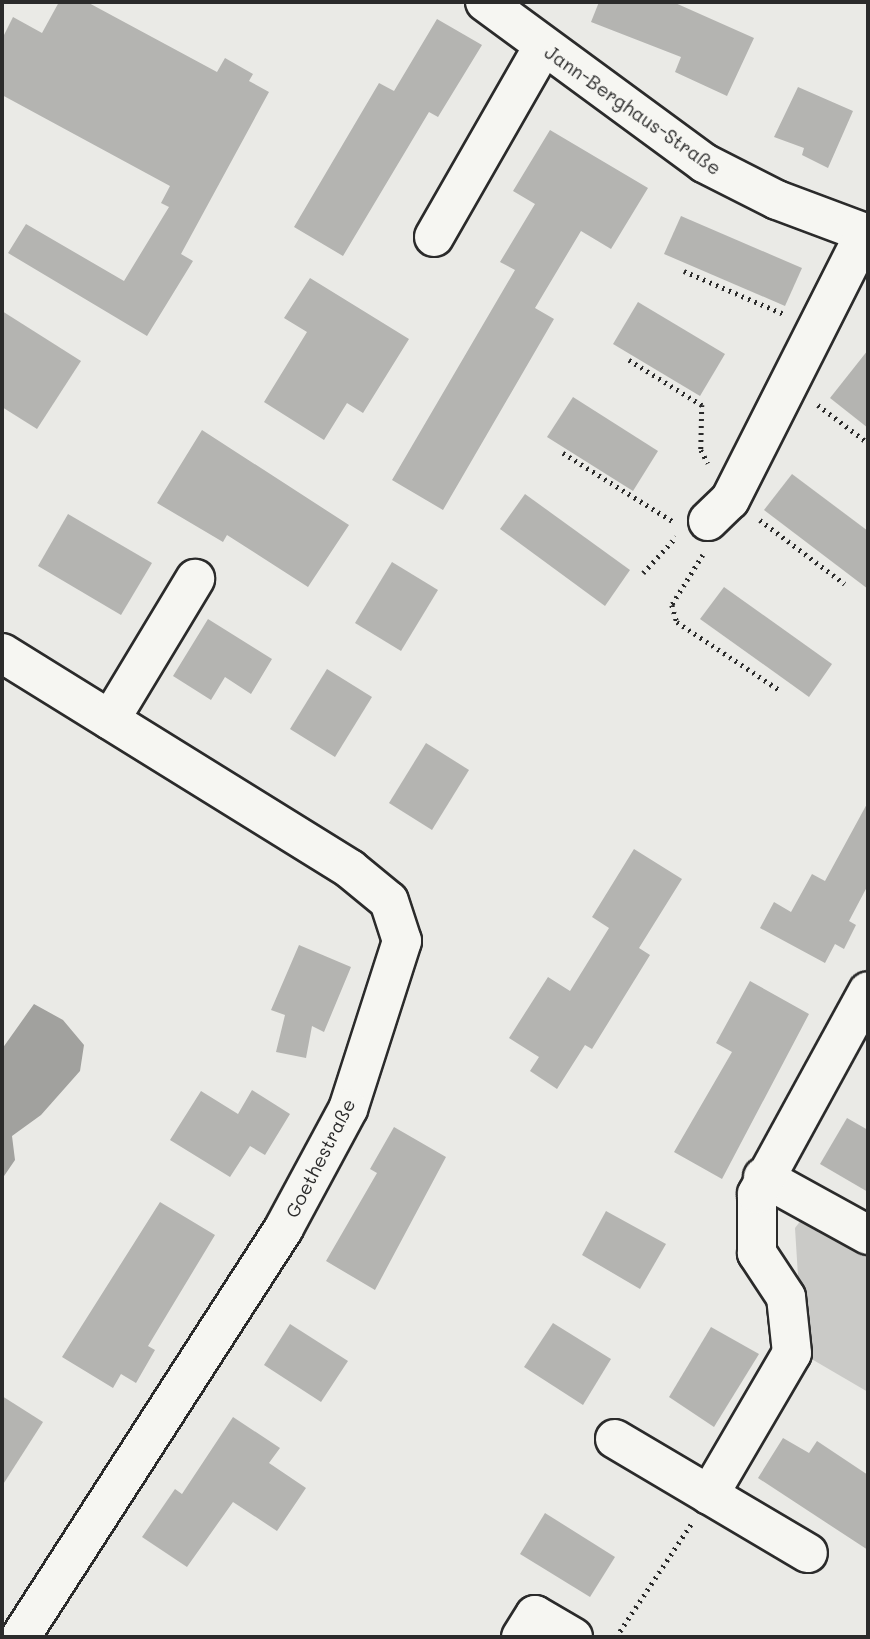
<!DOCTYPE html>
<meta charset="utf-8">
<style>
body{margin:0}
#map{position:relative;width:870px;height:1639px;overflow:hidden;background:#eaeae6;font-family:Mali,sans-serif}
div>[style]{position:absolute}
.green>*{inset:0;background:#cacac7}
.water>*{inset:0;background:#a1a19e}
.building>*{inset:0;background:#b4b4b1}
.path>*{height:4.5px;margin-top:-2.25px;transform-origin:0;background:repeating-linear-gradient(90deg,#2b2b2b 0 2px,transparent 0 7px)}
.roads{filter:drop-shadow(2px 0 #2b2b2b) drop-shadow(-2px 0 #2b2b2b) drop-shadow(0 2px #2b2b2b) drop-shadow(0 -2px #2b2b2b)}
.minor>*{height:38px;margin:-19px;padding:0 19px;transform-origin:19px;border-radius:19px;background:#f6f6f2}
span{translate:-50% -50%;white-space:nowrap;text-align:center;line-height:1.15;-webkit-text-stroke:5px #f6f6f2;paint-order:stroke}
.street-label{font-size:19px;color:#2b2b2b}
.frame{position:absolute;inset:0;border:4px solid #2b2b2b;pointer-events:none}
</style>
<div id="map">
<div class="green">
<div style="clip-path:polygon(808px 1211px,868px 1245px,868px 1392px,803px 1354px,795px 1228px)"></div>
</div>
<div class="water">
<div style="clip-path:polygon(34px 1004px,63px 1020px,84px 1045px,80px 1071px,41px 1115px,12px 1136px,15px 1160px,2px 1179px,2px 1049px)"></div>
</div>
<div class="building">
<div style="clip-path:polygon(59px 2px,87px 2px,217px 72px,225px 58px,253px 74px,249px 81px,269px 92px,181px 254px,193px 261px,147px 336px,8px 253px,26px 224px,124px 281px,169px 207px,161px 203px,170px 186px,2px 95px,2px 39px,13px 17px,42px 33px)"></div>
<div style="clip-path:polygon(599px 2px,673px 2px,754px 38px,727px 96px,675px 72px,681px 57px,591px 22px)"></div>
<div style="clip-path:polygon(437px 19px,482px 45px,438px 117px,429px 112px,343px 256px,294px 227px,379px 83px,394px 91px)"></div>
<div style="clip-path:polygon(798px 87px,853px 111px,828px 168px,802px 155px,804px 148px,774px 137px)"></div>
<div style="clip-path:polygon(550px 130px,648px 188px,611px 249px,581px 231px,535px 308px,554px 319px,443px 510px,392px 480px,515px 270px,500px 262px,535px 204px,513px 191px)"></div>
<div style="clip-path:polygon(681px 216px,802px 268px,785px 306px,664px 254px)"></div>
<div style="clip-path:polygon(310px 278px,409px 339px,363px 413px,347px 403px,324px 440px,264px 402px,307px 332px,284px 318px)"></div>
<div style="clip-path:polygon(638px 302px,725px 354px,700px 396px,613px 344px)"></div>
<div style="clip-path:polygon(2px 311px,81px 361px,37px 429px,2px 407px)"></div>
<div style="clip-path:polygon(868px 350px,868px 428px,830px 398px)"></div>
<div style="clip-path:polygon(573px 397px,658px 451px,633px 491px,547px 437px)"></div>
<div style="clip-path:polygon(202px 430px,349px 525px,308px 587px,227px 535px,223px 542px,157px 503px)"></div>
<div style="clip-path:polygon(792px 474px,868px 531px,868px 589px,764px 510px)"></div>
<div style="clip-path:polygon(525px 494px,630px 570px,605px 606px,500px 529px)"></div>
<div style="clip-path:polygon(68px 514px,152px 563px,121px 615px,38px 566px)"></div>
<div style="clip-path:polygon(392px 562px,438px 590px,401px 651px,355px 623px)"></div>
<div style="clip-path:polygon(724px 587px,832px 664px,809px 697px,700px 619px)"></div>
<div style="clip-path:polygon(208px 619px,272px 659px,251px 694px,225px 677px,211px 700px,173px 676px)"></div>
<div style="clip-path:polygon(327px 669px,372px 697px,335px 757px,290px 729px)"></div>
<div style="clip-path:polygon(426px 743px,469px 770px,432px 830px,389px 803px)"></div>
<div style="clip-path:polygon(868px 802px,868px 885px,849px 921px,856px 925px,844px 949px,835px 944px,825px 963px,760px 928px,774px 902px,791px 912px,812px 874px,825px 881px)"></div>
<div style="clip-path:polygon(634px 849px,682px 879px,639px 948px,650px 955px,592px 1049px,585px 1045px,557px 1089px,530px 1071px,539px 1057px,509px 1038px,548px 977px,570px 991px,609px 928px,592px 917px)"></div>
<div style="clip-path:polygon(299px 945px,351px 967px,324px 1032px,312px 1026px,306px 1058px,276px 1052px,285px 1015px,271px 1010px)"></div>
<div style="clip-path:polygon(750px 981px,809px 1014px,722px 1179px,674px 1152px,732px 1052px,716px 1043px)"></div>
<div style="clip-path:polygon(252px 1090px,290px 1114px,265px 1155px,250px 1146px,230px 1177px,170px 1140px,201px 1091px,238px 1114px)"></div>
<div style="clip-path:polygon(847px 1118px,868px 1130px,868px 1192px,820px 1164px)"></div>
<div style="clip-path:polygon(394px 1127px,446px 1157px,375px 1290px,326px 1261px,377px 1173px,370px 1169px)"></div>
<div style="clip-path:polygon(160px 1202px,215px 1235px,148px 1346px,155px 1350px,136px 1383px,121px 1374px,113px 1388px,62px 1357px)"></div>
<div style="clip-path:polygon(606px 1211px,666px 1244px,640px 1289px,582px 1255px)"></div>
<div style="clip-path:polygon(553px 1323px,611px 1359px,583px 1405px,524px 1367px)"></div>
<div style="clip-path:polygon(290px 1324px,348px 1361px,321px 1402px,264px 1365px)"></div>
<div style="clip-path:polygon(711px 1327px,759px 1354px,714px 1427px,669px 1397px)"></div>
<div style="clip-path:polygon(2px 1396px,43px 1422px,2px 1486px)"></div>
<div style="clip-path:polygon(233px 1417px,280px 1448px,269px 1463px,306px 1488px,277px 1531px,233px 1502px,187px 1567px,142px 1537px,175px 1489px,182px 1494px)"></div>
<div style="clip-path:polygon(783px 1438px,809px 1453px,817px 1441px,868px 1475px,868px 1550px,758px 1478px)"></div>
<div style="clip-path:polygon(545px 1513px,615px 1557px,590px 1597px,520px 1554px)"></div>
</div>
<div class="path">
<div style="left:684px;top:271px;width:111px;rotate:23.3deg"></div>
<div style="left:629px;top:360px;width:86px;rotate:31.7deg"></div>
<div style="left:702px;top:405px;width:45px;rotate:91.3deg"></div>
<div style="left:701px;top:450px;width:15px;rotate:62deg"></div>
<div style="left:818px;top:405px;width:63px;rotate:37.2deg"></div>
<div style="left:563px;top:453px;width:131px;rotate:31.9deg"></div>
<div style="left:760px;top:520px;width:106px;rotate:37deg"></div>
<div style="left:703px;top:555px;width:59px;rotate:121.8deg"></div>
<div style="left:672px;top:605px;width:18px;rotate:74deg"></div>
<div style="left:677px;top:622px;width:125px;rotate:33.6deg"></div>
<div style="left:643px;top:573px;width:49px;rotate:-47.5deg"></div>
<div style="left:616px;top:1637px;width:136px;rotate:-56.4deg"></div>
</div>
<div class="roads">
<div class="minor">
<div style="left:485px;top:2px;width:272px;rotate:36.3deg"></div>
<div style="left:704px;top:163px;width:82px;rotate:26.9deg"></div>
<div style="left:777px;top:200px;width:97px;rotate:20.5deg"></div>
<div style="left:434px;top:237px;width:219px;rotate:-60.2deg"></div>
<div style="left:708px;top:521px;width:30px;rotate:-44deg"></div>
<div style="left:730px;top:500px;width:299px;rotate:-63.2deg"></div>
<div style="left:2px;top:653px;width:410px;rotate:31.8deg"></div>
<div style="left:350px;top:869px;width:50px;rotate:39.4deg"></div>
<div style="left:389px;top:901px;width:42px;rotate:72deg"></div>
<div style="left:402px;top:941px;width:176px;rotate:107.8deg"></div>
<div style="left:348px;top:1109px;width:135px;rotate:118.3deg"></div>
<div style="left:284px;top:1228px;width:487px;rotate:122.8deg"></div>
<div style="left:110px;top:720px;width:165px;rotate:-58.9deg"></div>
<div style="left:763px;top:1177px;width:120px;rotate:28.9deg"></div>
<div style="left:615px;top:1439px;width:224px;rotate:30.6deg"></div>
<div style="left:709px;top:1495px;width:164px;rotate:-59.7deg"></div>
<div style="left:792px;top:1353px;width:56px;rotate:-96.1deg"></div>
<div style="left:786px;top:1297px;width:53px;rotate:-123.4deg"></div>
<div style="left:757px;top:1253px;width:59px;rotate:-90deg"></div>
<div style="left:757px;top:1194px;width:231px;rotate:-61.3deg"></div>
<div style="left:521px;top:1637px;width:26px;rotate:-58deg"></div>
<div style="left:535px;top:1615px;width:44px;rotate:30.1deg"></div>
</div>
</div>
<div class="street-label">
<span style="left:633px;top:110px;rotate:35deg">Jann-Berghaus-Straße</span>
<span style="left:320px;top:1158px;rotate:-63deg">Goethestraße</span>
</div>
<div class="frame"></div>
</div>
